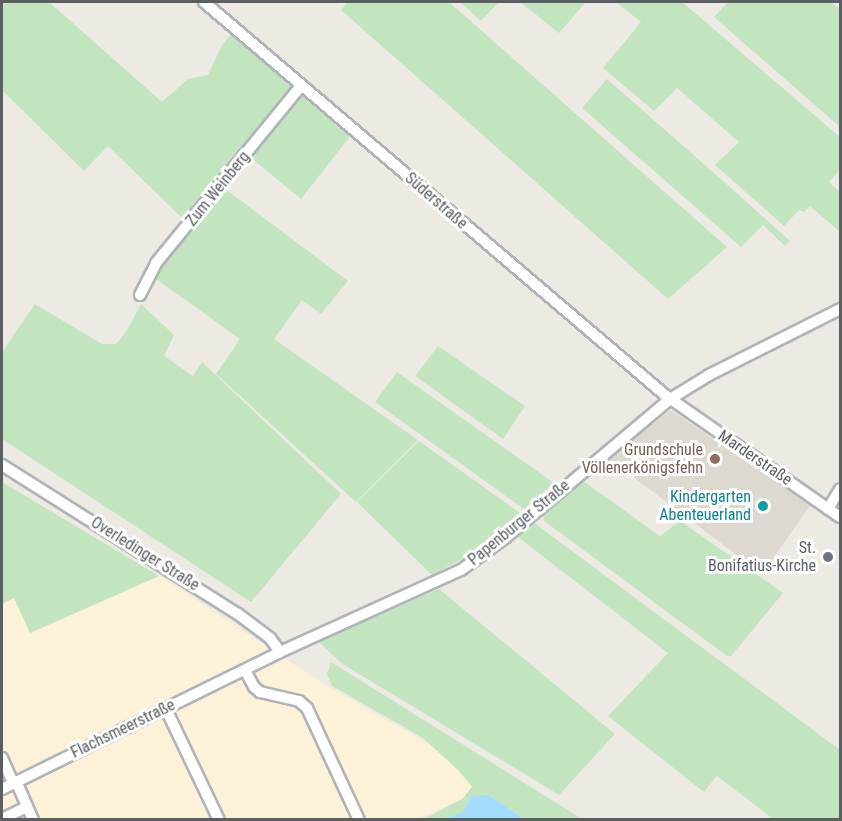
<!DOCTYPE html>
<meta charset="utf-8">
<style>
body{margin:0}
#map{position:relative;width:842px;height:821px;overflow:hidden;background:#edeae3;font-family:"Roboto Condensed",sans-serif}
div>[style]{position:absolute}
.commercial>*{inset:0;background:#fdf2d8}
.education>*{inset:0;background:#ddd9d1}
.green>*{inset:0;background:#c2e5bf}
.water>*{inset:0;background:#a3dcfd}
.roads{filter:drop-shadow(2px 0 #b0b4b8) drop-shadow(-2px 0 #b0b4b8) drop-shadow(0 2px #b0b4b8) drop-shadow(0 -2px #b0b4b8)}
.minor>*{height:10px;margin:-5px;padding:0 5px;transform-origin:5px;border-radius:5px;background:#fff}
.dots>*{width:16px;height:16px;translate:-50% -50%;box-sizing:border-box;border:3px solid #fff;border-radius:50%}
span{translate:-50% -50%;white-space:nowrap;text-align:center;line-height:1.15;-webkit-text-stroke:6px #fff;paint-order:stroke}
.street-label{font-size:16px;color:#5b5f63}
.education-label{font-size:16px;color:#785e54}
.right{translate:-100% -50%;text-align:right}
.culture-label{font-size:16px;color:#0d838f}
.worship-label{font-size:16px;color:#5b616d}
.frame{position:absolute;inset:0;border:3px solid #5b5f63;pointer-events:none}
</style>
<div id="map">
<div class="commercial">
<div style="clip-path:polygon(160px 576px,330px 688px,497px 783px,417px 819px,2px 819px,2px 604px,14px 598px,31px 633px)"></div>
</div>
<div class="education">
<div style="clip-path:polygon(671px 410px,810px 506px,762px 574px,608px 458px)"></div>
</div>
<div class="green">
<div style="clip-path:polygon(2px 2px,49px 2px,162px 102px,188px 79px,208px 75px,222px 45px,232px 34px,290px 84px,290px 93px,185px 221px,108px 146px,84px 171px,2px 90px)"></div>
<div style="clip-path:polygon(348px 2px,449px 2px,727px 247px,668px 299px,341px 10px)"></div>
<div style="clip-path:polygon(460px 2px,499px 2px,481px 21px)"></div>
<div style="clip-path:polygon(520px 2px,586px 2px,559px 33px)"></div>
<div style="clip-path:polygon(616px 2px,682px 2px,840px 137px,840px 169px,829px 182px,840px 192px,840px 232px,810px 206px,804px 212px,799px 210px,784px 226px,715px 165px,739px 142px,677px 88px,654px 111px,603px 68px,641px 22px)"></div>
<div style="clip-path:polygon(728px 2px,831px 2px,840px 10px,840px 127px,714px 17px)"></div>
<div style="clip-path:polygon(607px 79px,731px 188px,790px 241px,785px 246px,763px 225px,741px 247px,582px 108px)"></div>
<div style="clip-path:polygon(303px 94px,351px 135px,301px 199px,249px 156px,299px 95px)"></div>
<div style="clip-path:polygon(224px 188px,348px 281px,321px 314px,302px 300px,274px 339px,418px 440px,356px 502px,216px 374px,240px 339px,152px 276px)"></div>
<div style="clip-path:polygon(35px 304px,102px 344px,116px 344px,126px 332px,141px 304px,174px 335px,164px 356px,193px 376px,202px 362px,341px 494px,251px 602px,2px 439px,2px 352px)"></div>
<div style="clip-path:polygon(438px 346px,525px 406px,503px 439px,415px 376px)"></div>
<div style="clip-path:polygon(397px 372px,554px 483px,524px 509px,375px 402px)"></div>
<div style="clip-path:polygon(419px 441px,520px 513px,462px 559px,432px 575px,357px 502px)"></div>
<div style="clip-path:polygon(583px 481px,660px 536px,680px 521px,783px 593px,731px 656px,727px 656px,544px 521px,543px 515px)"></div>
<div style="clip-path:polygon(2px 482px,159px 576px,30px 633px,14px 598px,2px 604px)"></div>
<div style="clip-path:polygon(533px 522px,840px 750px,839px 819px,773px 819px,717px 776px,704px 792px,608px 716px,668px 653px,518px 537px)"></div>
<div style="clip-path:polygon(439px 589px,615px 734px,559px 795px,341px 663px,318px 641px)"></div>
<div style="clip-path:polygon(331px 662px,582px 819px,524px 819px,472px 796px,462px 812px,445px 819px,424px 819px,462px 799px,472px 787px,459px 771px,423px 738px,332px 686px,327px 674px)"></div>
</div>
<div class="water">
<div style="clip-path:polygon(488px 795px,524px 819px,445px 819px,462px 812px,472px 796px)"></div>
</div>
<div class="roads">
<div class="minor">
<div style="left:204px;top:2px;width:606px;rotate:40.45deg"></div>
<div style="left:665px;top:395px;width:213px;rotate:34.9deg"></div>
<div style="left:140px;top:295px;width:36px;rotate:-63deg"></div>
<div style="left:156px;top:263px;width:229px;rotate:-50.7deg"></div>
<div style="left:2px;top:465px;width:279px;rotate:32.3deg"></div>
<div style="left:238px;top:614px;width:40px;rotate:37deg"></div>
<div style="left:270px;top:638px;width:17px;rotate:54deg"></div>
<div style="left:828px;top:509px;width:23px;rotate:-59deg"></div>
<div style="left:245px;top:670px;width:19px;rotate:62deg"></div>
<div style="left:254px;top:687px;width:8px;rotate:40deg"></div>
<div style="left:260px;top:692px;width:40px;rotate:13deg"></div>
<div style="left:299px;top:701px;width:11px;rotate:41deg"></div>
<div style="left:307px;top:708px;width:123px;rotate:65.1deg"></div>
<div style="left:166px;top:709px;width:123px;rotate:64.5deg"></div>
<div style="left:2px;top:758px;width:27px;rotate:66deg"></div>
<div style="left:16px;top:781px;width:43px;rotate:66.4deg"></div>
<div style="left:2px;top:789px;width:310px;rotate:-26.2deg"></div>
<div style="left:280px;top:652px;width:199px;rotate:-24.4deg"></div>
<div style="left:461px;top:570px;width:54px;rotate:-36deg"></div>
<div style="left:505px;top:538px;width:216px;rotate:-40.1deg"></div>
<div style="left:670px;top:399px;width:46px;rotate:-31.6deg"></div>
<div style="left:709px;top:375px;width:147px;rotate:-26.7deg"></div>
<div style="left:2px;top:819px;width:28px;rotate:-26deg"></div>
</div>
</div>
<div class="dots">
<div style="left:715px;top:459px;background:#8d6e63"></div>
<div style="left:763px;top:506px;background:#0f9aa8"></div>
<div style="left:828px;top:557px;background:#6b7280"></div>
</div>
<div class="street-label">
<span style="left:218px;top:189px;rotate:-51deg">Zum Weinberg</span>
<span style="left:436px;top:201px;rotate:41deg">Süderstraße</span>
<span style="left:755px;top:458px;rotate:34deg">Marderstraße</span>
<span style="left:519px;top:523px;rotate:-39deg">Papenburger Straße</span>
<span style="left:145px;top:554px;rotate:32deg">Overledinger Straße</span>
<span style="left:123px;top:729px;rotate:-26deg">Flachsmeerstraße</span>
</div>
<div class="education-label">
<span class="right" style="left:703px;top:459px">Grundschule<br>Völlenerkönigsfehn</span>
</div>
<div class="culture-label">
<span class="right" style="left:751px;top:506px">Kindergarten<br>Abenteuerland</span>
</div>
<div class="worship-label">
<span class="right" style="left:816px;top:557px">St.<br>Bonifatius-Kirche</span>
</div>
<div class="frame"></div>
</div>
